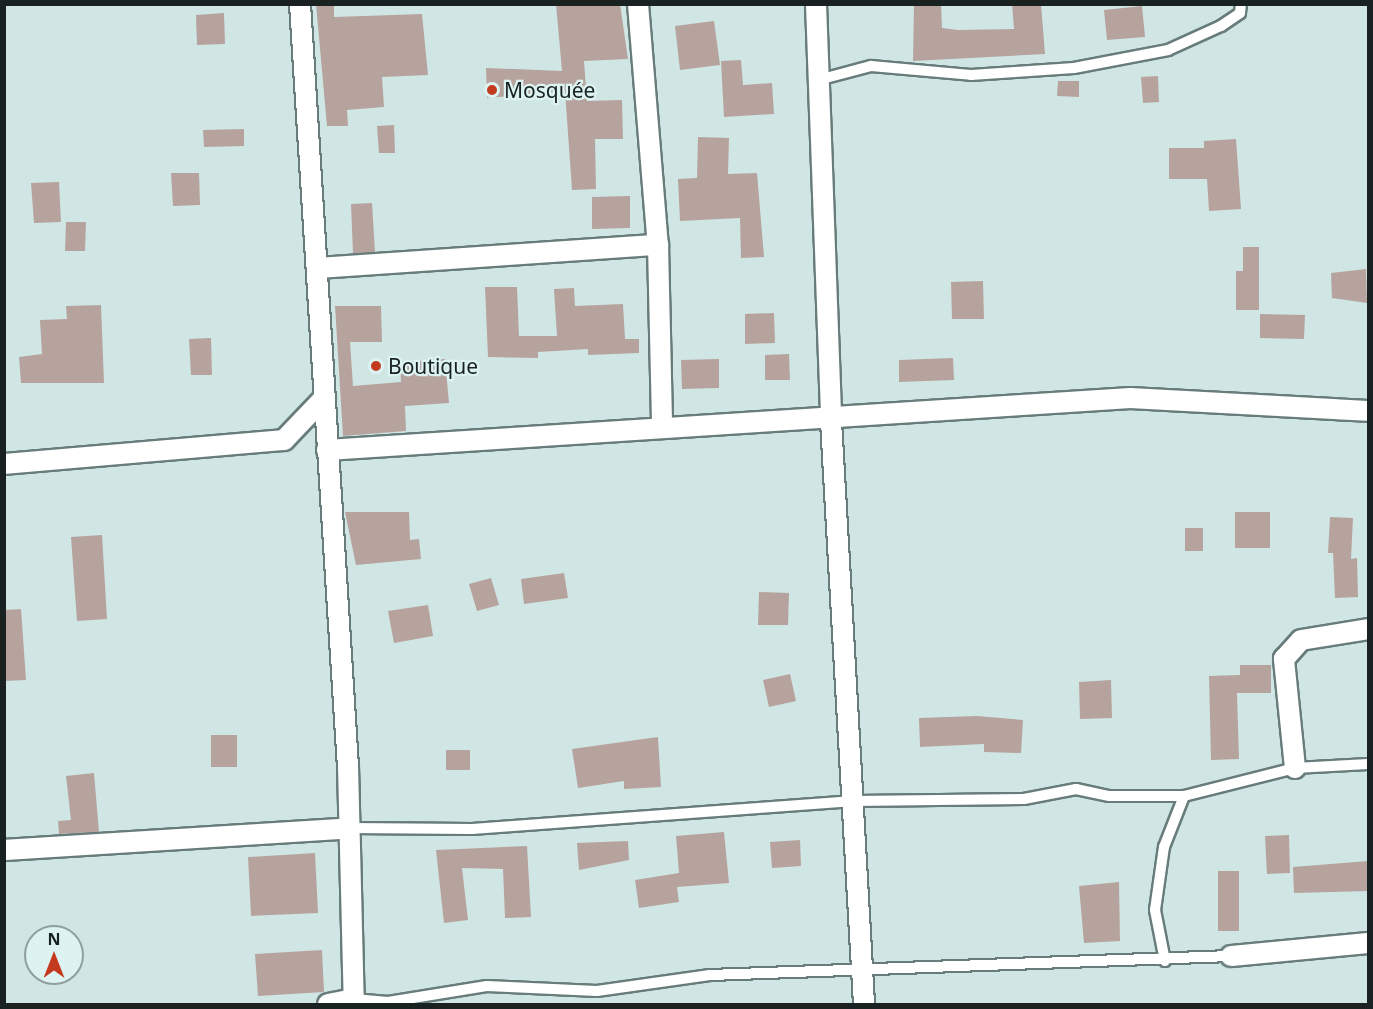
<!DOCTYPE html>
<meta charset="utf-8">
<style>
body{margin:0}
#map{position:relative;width:1373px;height:1009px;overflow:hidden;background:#cfe6e5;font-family:"Noto Sans",sans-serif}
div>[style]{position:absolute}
.building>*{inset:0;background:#b7a39e}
.roads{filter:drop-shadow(2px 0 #677c7b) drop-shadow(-2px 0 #677c7b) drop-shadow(0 2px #677c7b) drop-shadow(0 -2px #677c7b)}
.lane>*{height:10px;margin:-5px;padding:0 5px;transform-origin:5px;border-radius:5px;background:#fff}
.street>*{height:20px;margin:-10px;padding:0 10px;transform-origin:10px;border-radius:10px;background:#fff}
.dots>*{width:16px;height:16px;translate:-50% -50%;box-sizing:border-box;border:3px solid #dcf3f2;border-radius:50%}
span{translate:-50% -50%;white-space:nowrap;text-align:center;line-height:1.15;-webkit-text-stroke:4.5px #dcf3f2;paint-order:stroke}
.poi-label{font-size:21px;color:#192221}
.left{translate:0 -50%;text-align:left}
.frame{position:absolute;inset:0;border:6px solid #192221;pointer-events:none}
.north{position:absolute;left:24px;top:925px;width:60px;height:60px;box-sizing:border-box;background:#dcf3f2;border:2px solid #8e9f9e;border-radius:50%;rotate:0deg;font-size:16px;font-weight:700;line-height:24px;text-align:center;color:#192221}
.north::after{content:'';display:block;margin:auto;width:21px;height:27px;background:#c43a1f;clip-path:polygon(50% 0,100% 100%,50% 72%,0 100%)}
</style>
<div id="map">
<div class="building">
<div style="clip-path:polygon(316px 4px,334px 4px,334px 17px,422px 14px,428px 75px,382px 77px,384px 107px,347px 110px,348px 126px,327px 126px)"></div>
<div style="clip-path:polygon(556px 4px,620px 4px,628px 59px,584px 61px,587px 101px,622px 100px,623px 139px,595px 139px,596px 189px,572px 190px,565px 91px,487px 98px,486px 68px,562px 71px)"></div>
<div style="clip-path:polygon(914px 4px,941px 4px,942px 28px,958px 30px,1014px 29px,1012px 4px,1041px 4px,1045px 54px,913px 61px)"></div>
<div style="clip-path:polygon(1142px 6px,1145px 37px,1107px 40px,1104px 10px)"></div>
<div style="clip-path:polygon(224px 13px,225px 44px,197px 45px,196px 15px)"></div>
<div style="clip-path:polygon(714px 21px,720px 65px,680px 70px,675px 26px)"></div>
<div style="clip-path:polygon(741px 60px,743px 85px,772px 83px,774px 114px,724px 117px,721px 61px)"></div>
<div style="clip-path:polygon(1158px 76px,1159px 102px,1143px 103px,1141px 77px)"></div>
<div style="clip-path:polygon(1058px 81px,1079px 81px,1079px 97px,1057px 96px)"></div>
<div style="clip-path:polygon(394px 125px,395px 153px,379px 153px,377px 126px)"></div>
<div style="clip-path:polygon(244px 129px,244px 146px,204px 147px,203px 130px)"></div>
<div style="clip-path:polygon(698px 137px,729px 138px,728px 174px,757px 173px,764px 257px,741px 258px,740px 218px,680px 221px,678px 179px,697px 178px)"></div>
<div style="clip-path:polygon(1236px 139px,1241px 209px,1209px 211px,1207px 179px,1169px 179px,1169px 148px,1204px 148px,1204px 141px)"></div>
<div style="clip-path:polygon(171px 173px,199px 173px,200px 205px,173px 206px)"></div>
<div style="clip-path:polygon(59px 182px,61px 222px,34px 223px,31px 183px)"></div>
<div style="clip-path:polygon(630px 196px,630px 228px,592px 229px,592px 197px)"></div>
<div style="clip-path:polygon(372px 203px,375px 252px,353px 254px,351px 204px)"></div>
<div style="clip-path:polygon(66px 222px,86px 222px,85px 251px,65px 251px)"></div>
<div style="clip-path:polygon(1243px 247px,1259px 247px,1259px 310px,1236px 310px,1236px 271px,1243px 271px)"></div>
<div style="clip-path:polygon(1366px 269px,1367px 303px,1332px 298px,1331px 273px)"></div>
<div style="clip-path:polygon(983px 281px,984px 319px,952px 319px,951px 282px)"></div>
<div style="clip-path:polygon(485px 287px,517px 287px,519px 336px,557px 336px,554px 289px,574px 288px,575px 306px,623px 304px,625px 339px,639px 339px,639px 353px,588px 355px,588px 349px,538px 352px,538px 358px,488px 357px)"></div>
<div style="clip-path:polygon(101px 305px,104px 383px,21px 383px,19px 357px,42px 354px,40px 320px,67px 319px,66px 306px)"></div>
<div style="clip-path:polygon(335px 306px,381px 306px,382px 342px,350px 342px,353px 386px,401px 382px,400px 362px,445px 359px,449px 403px,405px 406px,406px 431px,343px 436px)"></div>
<div style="clip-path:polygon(774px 313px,775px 343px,745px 344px,745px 314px)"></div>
<div style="clip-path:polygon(1260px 314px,1305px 315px,1304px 339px,1260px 338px)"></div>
<div style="clip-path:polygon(211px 338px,212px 375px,191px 375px,189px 339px)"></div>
<div style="clip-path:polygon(789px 354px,790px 380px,765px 380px,765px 355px)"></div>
<div style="clip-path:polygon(953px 358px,954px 380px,899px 382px,899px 360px)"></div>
<div style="clip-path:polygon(719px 359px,719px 388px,682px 389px,681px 360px)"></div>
<div style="clip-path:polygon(345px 512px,409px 512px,410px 540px,419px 539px,421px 559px,356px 565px)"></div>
<div style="clip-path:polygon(1235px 512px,1270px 512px,1270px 548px,1235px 548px)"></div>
<div style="clip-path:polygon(1330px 517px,1353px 518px,1351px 559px,1357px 558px,1358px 597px,1335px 598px,1333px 553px,1328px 553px)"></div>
<div style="clip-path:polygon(1185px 528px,1203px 528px,1203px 551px,1185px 551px)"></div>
<div style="clip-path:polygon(102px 535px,107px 619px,77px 621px,71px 537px)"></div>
<div style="clip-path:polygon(564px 573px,568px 598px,524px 604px,521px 579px)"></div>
<div style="clip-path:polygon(491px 578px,499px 605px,477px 611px,469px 584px)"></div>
<div style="clip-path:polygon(759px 592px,789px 593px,788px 625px,758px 625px)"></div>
<div style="clip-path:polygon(428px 605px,433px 636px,394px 643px,388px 611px)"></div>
<div style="clip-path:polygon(21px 609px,26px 680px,4px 681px,4px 610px)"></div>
<div style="clip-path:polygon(1240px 665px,1271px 665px,1271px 693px,1237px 693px,1239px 759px,1211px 760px,1209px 676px,1240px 675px)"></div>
<div style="clip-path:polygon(790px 674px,796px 701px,769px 707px,763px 680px)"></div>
<div style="clip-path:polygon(1111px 680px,1112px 718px,1080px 719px,1079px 682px)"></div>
<div style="clip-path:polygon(977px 716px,1023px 720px,1021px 753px,984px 752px,984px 744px,920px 747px,919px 718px)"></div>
<div style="clip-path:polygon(211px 735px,237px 735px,237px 767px,211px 767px)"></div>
<div style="clip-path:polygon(658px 737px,661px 787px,624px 789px,624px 781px,578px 788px,572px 749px)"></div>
<div style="clip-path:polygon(446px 750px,470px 750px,470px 770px,446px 770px)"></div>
<div style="clip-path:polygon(94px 773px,99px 832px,59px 834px,58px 821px,71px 820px,66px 776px)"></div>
<div style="clip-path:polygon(724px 832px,729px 883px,677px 887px,679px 902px,639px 908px,635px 880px,679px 873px,676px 836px)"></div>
<div style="clip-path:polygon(1289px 835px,1290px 873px,1267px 874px,1265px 836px)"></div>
<div style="clip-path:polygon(800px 840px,801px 866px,772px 868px,770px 842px)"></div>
<div style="clip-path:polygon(628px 841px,629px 860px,579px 870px,577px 843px)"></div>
<div style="clip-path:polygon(527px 846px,531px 917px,505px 918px,503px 869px,462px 868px,468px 920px,444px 923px,436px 850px)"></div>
<div style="clip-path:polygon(315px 853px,318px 913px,251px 916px,248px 857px)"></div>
<div style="clip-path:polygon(1368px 861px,1368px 891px,1294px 893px,1293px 867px)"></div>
<div style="clip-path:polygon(1218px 871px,1239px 871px,1239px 931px,1218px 931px)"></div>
<div style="clip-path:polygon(1119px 882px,1120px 941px,1084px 943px,1079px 886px)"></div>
<div style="clip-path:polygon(322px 950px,324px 992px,258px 996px,255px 954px)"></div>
</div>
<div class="roads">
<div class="lane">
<div style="left:822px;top:79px;width:51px;rotate:-14.9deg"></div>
<div style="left:871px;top:66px;width:100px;rotate:5.1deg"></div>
<div style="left:971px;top:75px;width:103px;rotate:-3.9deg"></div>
<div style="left:1074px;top:68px;width:96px;rotate:-10.8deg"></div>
<div style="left:1168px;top:50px;width:58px;rotate:-24.4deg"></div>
<div style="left:1221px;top:26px;width:23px;rotate:-34deg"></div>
<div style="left:1240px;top:13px;width:9px;rotate:-84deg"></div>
<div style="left:349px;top:828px;width:123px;rotate:0.5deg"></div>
<div style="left:472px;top:829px;width:383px;rotate:-4.2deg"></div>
<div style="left:854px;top:801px;width:170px;rotate:-0.7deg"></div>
<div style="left:1024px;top:799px;width:53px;rotate:-10.9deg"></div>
<div style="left:1076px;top:789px;width:34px;rotate:12deg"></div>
<div style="left:1109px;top:796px;width:75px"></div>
<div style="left:1184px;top:796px;width:114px;rotate:-14.2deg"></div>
<div style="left:1295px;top:768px;width:73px;rotate:-3.1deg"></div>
<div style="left:1165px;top:961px;width:52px;rotate:-101.1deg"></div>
<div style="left:1155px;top:910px;width:64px;rotate:-81.9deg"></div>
<div style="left:1164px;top:847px;width:55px;rotate:-68.6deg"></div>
<div style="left:354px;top:999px;width:34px;rotate:5deg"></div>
<div style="left:388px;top:1002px;width:100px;rotate:-9.2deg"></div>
<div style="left:487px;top:986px;width:110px;rotate:2.6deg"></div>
<div style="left:597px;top:991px;width:114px;rotate:-8.1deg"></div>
<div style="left:710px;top:975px;width:521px;rotate:-2.09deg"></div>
</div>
<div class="street">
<div style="left:300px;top:4px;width:764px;rotate:86.4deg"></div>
<div style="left:348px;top:766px;width:238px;rotate:88.6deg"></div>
<div style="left:638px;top:4px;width:242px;rotate:85.3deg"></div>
<div style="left:658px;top:245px;width:183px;rotate:88.7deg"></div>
<div style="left:816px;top:4px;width:417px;rotate:87.9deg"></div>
<div style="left:831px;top:421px;width:584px;rotate:86.76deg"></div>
<div style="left:317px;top:268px;width:342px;rotate:-3.9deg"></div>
<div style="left:327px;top:450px;width:805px;rotate:-3.71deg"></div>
<div style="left:1130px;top:398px;width:238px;rotate:3.1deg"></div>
<div style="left:4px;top:464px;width:281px;rotate:-4.9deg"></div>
<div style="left:284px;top:440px;width:59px;rotate:-46.4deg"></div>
<div style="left:1295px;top:768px;width:110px;rotate:-95.8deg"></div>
<div style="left:1284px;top:659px;width:25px;rotate:-48deg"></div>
<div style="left:1301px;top:640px;width:68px;rotate:-9.3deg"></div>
<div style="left:4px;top:850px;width:346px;rotate:-3.6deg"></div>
<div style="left:1231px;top:956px;width:138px;rotate:-5.4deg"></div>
<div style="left:328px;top:1004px;width:26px;rotate:-11deg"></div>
</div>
</div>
<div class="dots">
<div style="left:492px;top:90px;background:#c43a1f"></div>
<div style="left:376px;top:366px;background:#c43a1f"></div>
</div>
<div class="poi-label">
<span class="left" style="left:504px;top:90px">Mosquée</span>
<span class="left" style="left:388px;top:366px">Boutique</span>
</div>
<div class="frame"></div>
<div class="north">N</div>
</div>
